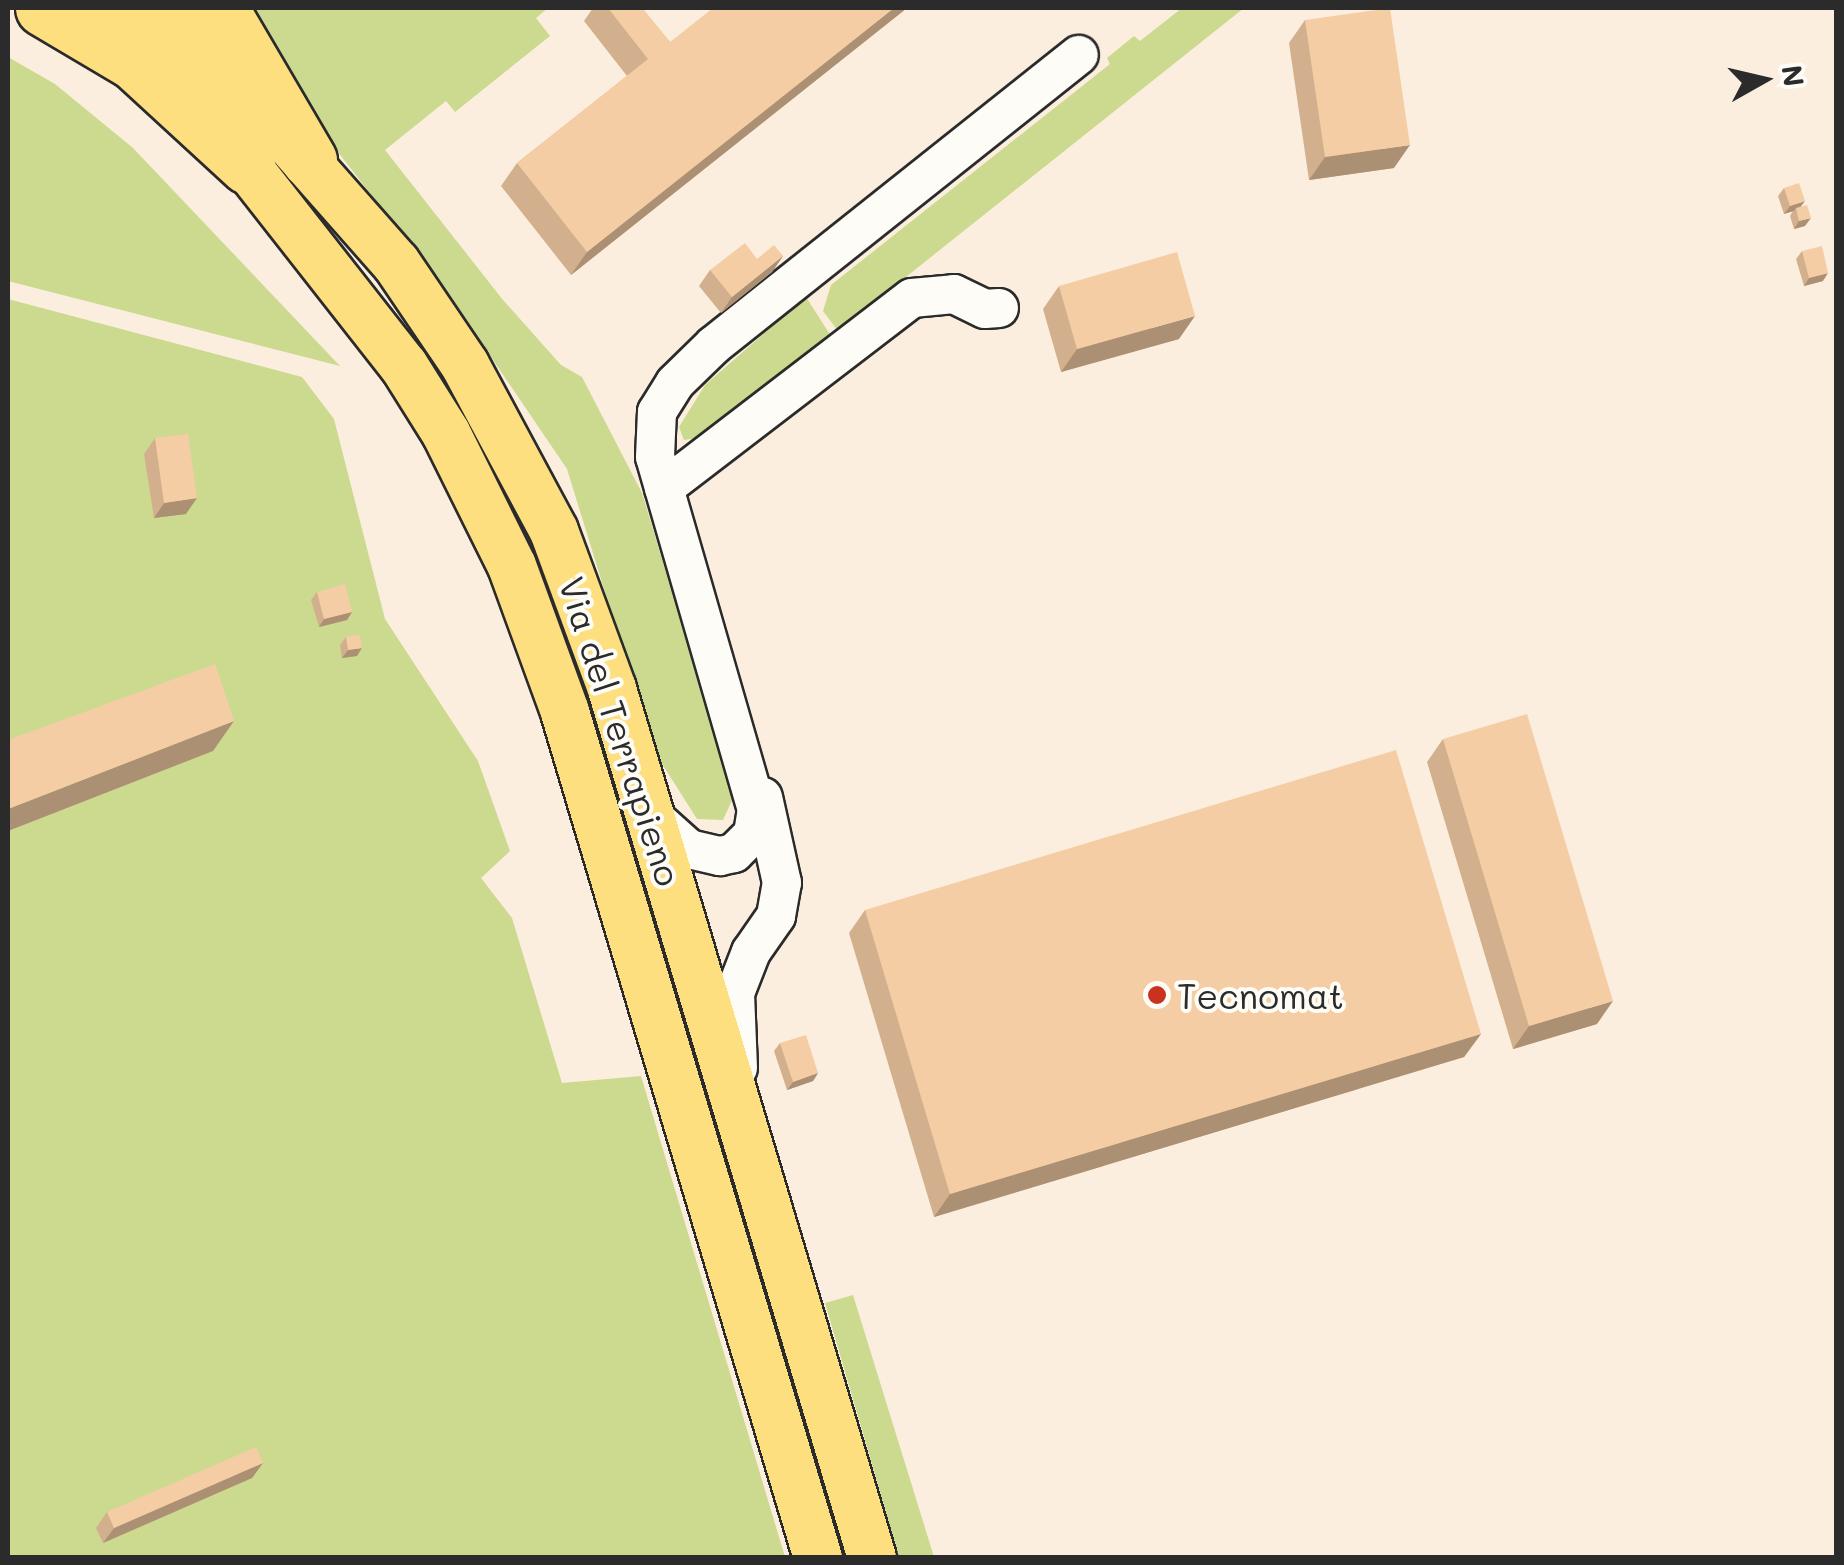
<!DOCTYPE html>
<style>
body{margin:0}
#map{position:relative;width:1844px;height:1565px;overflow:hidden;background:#fbeede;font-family:Mali,sans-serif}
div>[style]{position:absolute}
.green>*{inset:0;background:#cbda8e}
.roads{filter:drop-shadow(2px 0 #2b2b2b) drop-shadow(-2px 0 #2b2b2b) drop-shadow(0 2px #2b2b2b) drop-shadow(0 -2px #2b2b2b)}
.minor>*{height:38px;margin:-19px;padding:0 19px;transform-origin:19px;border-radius:19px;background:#fdfcf7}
.major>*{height:48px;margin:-24px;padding:0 24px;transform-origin:24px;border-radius:24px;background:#fedf80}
.highway>*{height:55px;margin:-27.5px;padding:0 27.5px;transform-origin:27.5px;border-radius:27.5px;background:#fedf80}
.wall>*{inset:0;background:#d3b08d}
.shaded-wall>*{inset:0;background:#ac9073}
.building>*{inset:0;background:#f5cda4}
.dots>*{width:28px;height:28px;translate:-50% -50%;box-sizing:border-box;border:5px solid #fdfcf7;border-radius:50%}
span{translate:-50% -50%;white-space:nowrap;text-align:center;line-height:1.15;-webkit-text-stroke:8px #fdfcf7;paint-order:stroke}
.street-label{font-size:35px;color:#2b2b2b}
.poi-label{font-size:35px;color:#2b2b2b}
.left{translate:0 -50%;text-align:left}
.frame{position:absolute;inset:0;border:10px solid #2b2b2b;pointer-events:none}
.north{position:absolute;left:1714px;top:30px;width:100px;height:100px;-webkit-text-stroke:8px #fdfcf7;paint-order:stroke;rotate:82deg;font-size:28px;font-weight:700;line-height:40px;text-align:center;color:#2b2b2b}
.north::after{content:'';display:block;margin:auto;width:35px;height:45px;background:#2b2b2b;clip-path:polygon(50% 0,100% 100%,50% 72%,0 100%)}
</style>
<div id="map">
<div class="green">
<div style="clip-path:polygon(243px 8px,548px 8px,536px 18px,550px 36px,455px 112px,446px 101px,385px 150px,503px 300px,561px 365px,582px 377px,642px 493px,734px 796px,723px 820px,697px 819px,654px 751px,567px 469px,447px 292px,341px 156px)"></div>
<div style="clip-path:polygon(1182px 8px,1244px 8px,838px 331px,823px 311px,831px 285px,1110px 64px,1107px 58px,1134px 36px,1140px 41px)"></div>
<div style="clip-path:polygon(8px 57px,55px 84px,133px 148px,340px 366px,8px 281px)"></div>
<div style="clip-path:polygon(806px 297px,831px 336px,703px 437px,684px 440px,679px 427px,705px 385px)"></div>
<div style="clip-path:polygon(8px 299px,302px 377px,334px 419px,385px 619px,478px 761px,510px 851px,481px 878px,512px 918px,562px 1083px,641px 1076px,785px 1557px,8px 1557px)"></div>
<div style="clip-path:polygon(853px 1295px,934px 1557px,899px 1557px,825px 1303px)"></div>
</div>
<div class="roads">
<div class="minor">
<div style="left:664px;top:488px;width:312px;rotate:-37.5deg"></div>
<div style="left:912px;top:298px;width:42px;rotate:-5.4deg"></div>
<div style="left:954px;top:294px;width:34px;rotate:26deg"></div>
<div style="left:985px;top:309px;width:14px;rotate:-4deg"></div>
<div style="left:651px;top:815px;width:51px;rotate:41.8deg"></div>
<div style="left:689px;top:849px;width:32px;rotate:13deg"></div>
<div style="left:720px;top:856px;width:14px;rotate:-12deg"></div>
<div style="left:734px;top:853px;width:27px;rotate:-45deg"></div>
<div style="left:753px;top:834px;width:24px;rotate:-81deg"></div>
<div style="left:757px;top:810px;width:367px;rotate:-106.1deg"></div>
<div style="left:655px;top:457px;width:45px;rotate:-87.5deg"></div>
<div style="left:657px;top:412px;width:34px;rotate:-58deg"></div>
<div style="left:675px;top:383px;width:54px;rotate:-44.3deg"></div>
<div style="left:714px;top:345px;width:466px;rotate:-38.5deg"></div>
<div style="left:738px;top:1068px;width:75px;rotate:-92.3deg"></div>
<div style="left:735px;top:993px;width:44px;rotate:-68.7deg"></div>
<div style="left:751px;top:952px;width:44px;rotate:-55.2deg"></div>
<div style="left:776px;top:916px;width:34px;rotate:-80deg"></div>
<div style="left:782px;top:883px;width:88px;rotate:-102.5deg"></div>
</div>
<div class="major">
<div style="left:123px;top:8px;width:455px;rotate:51.9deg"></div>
<div style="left:404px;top:366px;width:79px;rotate:57.9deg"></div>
<div style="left:446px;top:433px;width:148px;rotate:63.6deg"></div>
<div style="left:512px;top:566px;width:155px;rotate:70deg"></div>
<div style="left:565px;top:712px;width:883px;rotate:73.35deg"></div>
<div style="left:171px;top:8px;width:340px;rotate:48.6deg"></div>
<div style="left:396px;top:263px;width:123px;rotate:55.9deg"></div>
<div style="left:465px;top:365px;width:188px;rotate:61.8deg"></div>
<div style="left:554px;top:531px;width:168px;rotate:69.8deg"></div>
<div style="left:612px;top:689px;width:907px;rotate:73.34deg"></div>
</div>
<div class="highway">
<div style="left:43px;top:8px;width:106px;rotate:30.7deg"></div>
<div style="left:134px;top:62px;width:154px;rotate:42.6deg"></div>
<div style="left:220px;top:8px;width:176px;rotate:59.6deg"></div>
</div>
</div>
<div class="wall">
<div style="clip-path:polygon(593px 8px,642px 8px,670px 42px,907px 8px,571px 275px,501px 186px,517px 163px,627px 76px,584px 21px)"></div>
<div style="clip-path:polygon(1305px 20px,1394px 168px,1309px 180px,1289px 43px)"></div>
<div style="clip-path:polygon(1784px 188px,1801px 207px,1805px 226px,1794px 229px,1790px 216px,1793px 211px,1784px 214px,1778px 196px)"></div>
<div style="clip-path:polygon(1802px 251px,1823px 281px,1804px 286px,1796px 259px)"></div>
<div style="clip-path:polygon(783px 256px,772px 272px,721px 313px,699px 286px,710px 270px,757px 259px)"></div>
<div style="clip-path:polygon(1059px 286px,1179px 339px,1061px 372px,1043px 309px)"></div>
<div style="clip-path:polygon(155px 438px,186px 514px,154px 518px,144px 454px)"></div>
<div style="clip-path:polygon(317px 592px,352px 612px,347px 620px,319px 627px,311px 600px)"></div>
<div style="clip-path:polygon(346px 637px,357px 656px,342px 658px,340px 645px)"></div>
<div style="clip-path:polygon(1443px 739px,1597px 1024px,1513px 1049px,1427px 762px)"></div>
<div style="clip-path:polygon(865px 910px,1481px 1034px,1464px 1057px,934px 1217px,849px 933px)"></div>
<div style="clip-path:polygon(780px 1043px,818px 1073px,813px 1081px,787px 1090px,774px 1051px)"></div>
<div style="clip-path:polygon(263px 1463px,252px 1478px,103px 1543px,96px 1528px,107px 1512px)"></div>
</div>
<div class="shaded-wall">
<div style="clip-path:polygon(894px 8px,907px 8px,571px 275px,587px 252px)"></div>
<div style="clip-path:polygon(1410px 145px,1394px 168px,1309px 180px,1325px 157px)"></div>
<div style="clip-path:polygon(1805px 201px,1799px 209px,1796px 208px,1794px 211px,1784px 214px,1790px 206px)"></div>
<div style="clip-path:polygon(1811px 218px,1805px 226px,1794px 229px,1799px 221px)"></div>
<div style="clip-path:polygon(783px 256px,772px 272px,721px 313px,732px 297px)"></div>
<div style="clip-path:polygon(1828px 273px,1823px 281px,1804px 286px,1809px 278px)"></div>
<div style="clip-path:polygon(1195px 316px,1179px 339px,1061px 372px,1077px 349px)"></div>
<div style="clip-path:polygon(197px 498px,186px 514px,154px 518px,164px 503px)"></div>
<div style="clip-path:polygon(352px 612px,347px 620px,319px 627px,324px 619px)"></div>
<div style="clip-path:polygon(362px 648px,357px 656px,342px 658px,348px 650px)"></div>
<div style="clip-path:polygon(234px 721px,213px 751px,8px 831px,8px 809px)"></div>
<div style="clip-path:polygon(1613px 1001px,1597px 1024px,1513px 1049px,1529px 1026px)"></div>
<div style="clip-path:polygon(1481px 1034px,1464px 1057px,934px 1217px,950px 1194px)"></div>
<div style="clip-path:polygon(818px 1073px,813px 1081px,787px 1090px,793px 1082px)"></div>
<div style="clip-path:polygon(263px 1463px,252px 1478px,103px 1543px,114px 1528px)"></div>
</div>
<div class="building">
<div style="clip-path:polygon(608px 8px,642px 8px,670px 42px,713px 8px,894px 8px,587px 252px,517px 163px,648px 59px)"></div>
<div style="clip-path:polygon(1390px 8px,1410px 145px,1325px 157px,1305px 20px)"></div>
<div style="clip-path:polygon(1799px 183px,1805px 201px,1790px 206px,1784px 188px)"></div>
<div style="clip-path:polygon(1807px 205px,1811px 218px,1799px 221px,1796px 208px)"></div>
<div style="clip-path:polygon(745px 243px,757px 259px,774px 245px,783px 256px,732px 297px,710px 270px)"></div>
<div style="clip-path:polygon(1822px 246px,1828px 273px,1809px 278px,1802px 251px)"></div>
<div style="clip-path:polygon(1177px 252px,1195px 316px,1077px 349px,1059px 286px)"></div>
<div style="clip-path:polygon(188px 434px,197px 498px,164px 503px,155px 438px)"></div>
<div style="clip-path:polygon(345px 584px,352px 612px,324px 619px,317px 592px)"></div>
<div style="clip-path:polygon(360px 635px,362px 648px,348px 650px,346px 637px)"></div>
<div style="clip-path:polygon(215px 664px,234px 721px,8px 809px,8px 740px)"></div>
<div style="clip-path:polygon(1527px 714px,1613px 1001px,1529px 1026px,1443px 739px)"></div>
<div style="clip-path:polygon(1396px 750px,1481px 1034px,950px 1194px,865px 910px)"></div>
<div style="clip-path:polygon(806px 1035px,818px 1073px,793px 1082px,780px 1043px)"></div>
<div style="clip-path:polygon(256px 1447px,263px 1463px,114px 1528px,107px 1512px)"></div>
</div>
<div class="dots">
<div style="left:1157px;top:995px;background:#c8321e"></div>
</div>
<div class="street-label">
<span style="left:621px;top:731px;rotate:72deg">Via del Terrapieno</span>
</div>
<div class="poi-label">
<span class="left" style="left:1177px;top:995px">Tecnomat</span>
</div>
<div class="frame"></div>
<div class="north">N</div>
</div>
